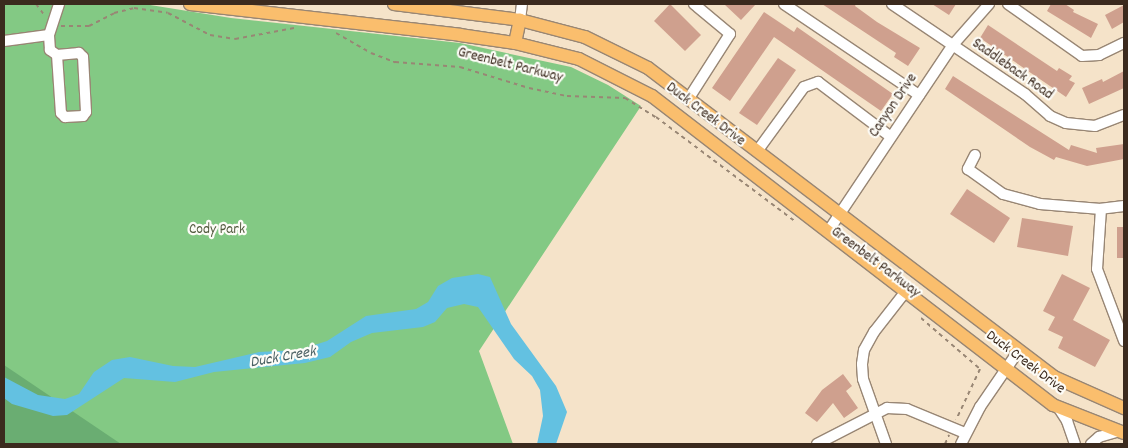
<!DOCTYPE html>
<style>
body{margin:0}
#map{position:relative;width:1128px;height:448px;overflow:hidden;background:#f5e3c9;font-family:Dekko,sans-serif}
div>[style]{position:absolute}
.green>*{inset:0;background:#83c984}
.forest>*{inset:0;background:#6aad72}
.water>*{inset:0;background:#63c1e1}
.building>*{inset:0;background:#cfa08e}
.path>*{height:2px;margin-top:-1px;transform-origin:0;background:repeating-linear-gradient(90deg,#988674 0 4px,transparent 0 8px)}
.roads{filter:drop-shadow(1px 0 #988674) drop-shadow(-1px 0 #988674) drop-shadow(0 1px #988674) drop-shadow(0 -1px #988674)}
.minor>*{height:10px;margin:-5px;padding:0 5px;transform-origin:5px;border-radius:5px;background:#fff}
.major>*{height:12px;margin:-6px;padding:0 6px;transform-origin:6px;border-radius:6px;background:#fabe6d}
span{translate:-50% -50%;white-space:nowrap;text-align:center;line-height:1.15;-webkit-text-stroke:4.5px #fdfcf7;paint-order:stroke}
.street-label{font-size:15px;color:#3b2a1e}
.park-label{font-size:15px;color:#515a3d}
.water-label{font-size:16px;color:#495f62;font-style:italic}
.frame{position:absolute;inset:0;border:5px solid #3b2a1e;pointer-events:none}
</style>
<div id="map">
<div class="green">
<div style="clip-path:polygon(4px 4px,144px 4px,231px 18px,460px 43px,571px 67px,608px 85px,641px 106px,479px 351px,513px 444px,4px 444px)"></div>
</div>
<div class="forest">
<div style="clip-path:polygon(4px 365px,121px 444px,4px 444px)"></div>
</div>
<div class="water">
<div style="clip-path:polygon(478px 274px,490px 277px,511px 324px,556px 386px,567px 412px,556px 444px,537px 444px,543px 416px,540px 390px,532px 376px,514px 359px,478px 307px,464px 304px,447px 308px,435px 322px,423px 327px,372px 333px,351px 342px,330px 357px,305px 363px,214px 372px,175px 382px,124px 378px,67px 415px,53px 416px,12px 404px,4px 398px,4px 377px,38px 395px,65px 399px,79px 394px,94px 372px,112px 360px,130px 357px,173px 366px,195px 367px,259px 352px,299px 350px,327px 341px,366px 316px,416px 309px,428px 302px,438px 286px,452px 278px)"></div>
</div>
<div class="building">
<div style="clip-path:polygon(670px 4px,701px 35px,685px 51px,654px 21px)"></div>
<div style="clip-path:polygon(724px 4px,756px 4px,741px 20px)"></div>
<div style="clip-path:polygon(822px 4px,856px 4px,855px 6px,877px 22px,920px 48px,908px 66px,894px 57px,896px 53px)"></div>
<div style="clip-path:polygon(932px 4px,956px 4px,949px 15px)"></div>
<div style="clip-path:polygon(1051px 4px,1065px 4px,1074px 10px,1073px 12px,1098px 24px,1091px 38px,1047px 11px)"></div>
<div style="clip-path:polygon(1124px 5px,1124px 22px,1112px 29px,1105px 15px)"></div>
<div style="clip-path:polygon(764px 12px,794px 32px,797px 27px,893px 94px,881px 111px,774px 37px,730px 101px,712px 88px)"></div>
<div style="clip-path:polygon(988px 25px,1057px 71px,1059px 68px,1072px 76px,1069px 80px,1075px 83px,1066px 97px,980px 38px)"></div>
<div style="clip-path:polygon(778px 58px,796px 70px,757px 125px,739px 113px)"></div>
<div style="clip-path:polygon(1124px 71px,1124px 88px,1089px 104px,1082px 88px,1102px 79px,1103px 82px)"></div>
<div style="clip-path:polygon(953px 76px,1069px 150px,1071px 145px,1097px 153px,1096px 148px,1124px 144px,1124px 159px,1087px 166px,1056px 157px,1054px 160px,1030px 147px,945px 89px)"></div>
<div style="clip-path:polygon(967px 189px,1010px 218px,994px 243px,950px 214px)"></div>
<div style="clip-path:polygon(1022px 218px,1073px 226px,1068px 256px,1017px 247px)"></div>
<div style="clip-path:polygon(1117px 227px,1124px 227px,1124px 258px,1117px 258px)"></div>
<div style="clip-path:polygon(1062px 274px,1090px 288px,1073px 320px,1110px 340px,1095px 367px,1058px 348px,1063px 337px,1048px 330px,1055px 317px,1043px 311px)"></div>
<div style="clip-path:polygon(843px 374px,852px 386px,846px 391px,858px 408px,844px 418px,833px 403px,817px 422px,805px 413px,822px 390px)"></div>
</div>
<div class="path">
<div style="left:36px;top:4px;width:15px;rotate:53deg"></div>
<div style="left:61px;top:26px;width:28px"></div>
<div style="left:89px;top:26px;width:28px;rotate:-27deg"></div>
<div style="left:114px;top:13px;width:21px;rotate:-14deg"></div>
<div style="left:134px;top:8px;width:34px;rotate:8deg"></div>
<div style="left:168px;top:13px;width:47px;rotate:27.6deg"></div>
<div style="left:210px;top:35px;width:25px;rotate:9deg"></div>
<div style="left:235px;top:39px;width:60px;rotate:-10.6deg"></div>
<div style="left:336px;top:33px;width:40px;rotate:29.7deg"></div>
<div style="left:371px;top:53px;width:26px;rotate:21deg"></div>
<div style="left:395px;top:62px;width:65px;rotate:4.4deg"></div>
<div style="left:460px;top:67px;width:72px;rotate:16.9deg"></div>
<div style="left:529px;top:88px;width:39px;rotate:12deg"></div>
<div style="left:567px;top:96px;width:58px;rotate:2deg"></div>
<div style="left:625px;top:98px;width:36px;rotate:32deg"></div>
<div style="left:656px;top:117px;width:175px;rotate:36.9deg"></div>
<div style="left:921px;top:318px;width:78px;rotate:40.8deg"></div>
<div style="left:980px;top:369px;width:56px;rotate:115.2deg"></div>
<div style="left:945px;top:444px;width:10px;rotate:-66deg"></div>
</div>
<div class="roads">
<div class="minor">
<div style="left:784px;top:4px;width:163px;rotate:34deg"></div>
<div style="left:892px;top:4px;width:161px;rotate:34.1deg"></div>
<div style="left:1025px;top:94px;width:33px;rotate:41deg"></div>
<div style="left:1050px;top:116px;width:17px;rotate:24deg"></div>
<div style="left:1066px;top:123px;width:29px;rotate:6deg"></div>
<div style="left:1095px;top:126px;width:31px;rotate:-21deg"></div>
<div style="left:1008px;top:4px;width:90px;rotate:35.1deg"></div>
<div style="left:1082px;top:56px;width:17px;rotate:-3deg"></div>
<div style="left:1099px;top:55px;width:28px;rotate:-26deg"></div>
<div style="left:520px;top:20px;width:16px;rotate:-83deg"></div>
<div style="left:4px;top:41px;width:45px;rotate:-7.6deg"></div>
<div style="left:57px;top:55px;width:58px;rotate:86.1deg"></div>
<div style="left:61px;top:113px;width:6px;rotate:45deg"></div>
<div style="left:65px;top:117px;width:18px;rotate:-3deg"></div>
<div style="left:83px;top:116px;width:5px;rotate:-53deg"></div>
<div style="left:86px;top:112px;width:55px;rotate:-93.1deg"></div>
<div style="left:83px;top:57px;width:6px;rotate:-135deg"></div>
<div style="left:79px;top:53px;width:22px;rotate:175deg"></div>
<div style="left:57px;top:55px;width:9px;rotate:-144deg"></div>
<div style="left:50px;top:50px;width:15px;rotate:-94deg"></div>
<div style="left:49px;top:35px;width:33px;rotate:-72deg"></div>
<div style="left:689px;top:98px;width:76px;rotate:-57.4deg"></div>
<div style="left:730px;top:34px;width:47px;rotate:-140.2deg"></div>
<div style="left:758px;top:150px;width:78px;rotate:-53.9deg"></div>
<div style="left:804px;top:87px;width:15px;rotate:-20deg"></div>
<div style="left:818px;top:82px;width:91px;rotate:37deg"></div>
<div style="left:975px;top:155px;width:16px;rotate:117deg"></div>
<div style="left:968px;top:169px;width:43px;rotate:35.5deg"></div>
<div style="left:1003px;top:194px;width:38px;rotate:15deg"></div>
<div style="left:1040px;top:204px;width:61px;rotate:4.7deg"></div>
<div style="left:1124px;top:206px;width:23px;rotate:173deg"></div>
<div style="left:1101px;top:209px;width:60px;rotate:93.8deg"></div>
<div style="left:1097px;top:269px;width:77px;rotate:69.4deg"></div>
<div style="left:829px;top:230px;width:221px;rotate:-56.2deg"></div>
<div style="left:952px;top:46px;width:56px;rotate:-48.6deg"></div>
<div style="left:1058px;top:407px;width:17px;rotate:57deg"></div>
<div style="left:1067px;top:421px;width:24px;rotate:71deg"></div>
<div style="left:817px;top:444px;width:79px;rotate:-27.2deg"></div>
<div style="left:887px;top:408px;width:20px;rotate:3deg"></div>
<div style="left:907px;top:409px;width:63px;rotate:22.5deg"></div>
<div style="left:886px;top:444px;width:69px;rotate:-109.5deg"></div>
<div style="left:863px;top:379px;width:15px;rotate:-94deg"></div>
<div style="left:862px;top:364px;width:14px;rotate:-82deg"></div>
<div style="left:864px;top:350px;width:21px;rotate:-61deg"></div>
<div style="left:874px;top:332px;width:52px;rotate:-52deg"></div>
<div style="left:961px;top:444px;width:42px;rotate:-62.8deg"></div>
<div style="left:980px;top:407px;width:69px;rotate:-55.6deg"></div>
<div style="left:1091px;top:444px;width:11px;rotate:-41deg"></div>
<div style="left:1099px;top:437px;width:19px;rotate:-16deg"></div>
</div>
<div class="major">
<div style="left:190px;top:4px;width:272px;rotate:6.5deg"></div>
<div style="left:460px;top:35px;width:56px;rotate:8.3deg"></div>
<div style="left:515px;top:43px;width:66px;rotate:14deg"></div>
<div style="left:579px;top:59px;width:82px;rotate:26.9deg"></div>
<div style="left:652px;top:96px;width:506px;rotate:37.62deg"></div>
<div style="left:1053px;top:405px;width:76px;rotate:21.5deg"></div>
<div style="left:394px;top:4px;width:127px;rotate:7.2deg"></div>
<div style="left:520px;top:20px;width:67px;rotate:14.7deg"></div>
<div style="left:585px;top:37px;width:70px;rotate:26.2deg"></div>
<div style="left:648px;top:68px;width:510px;rotate:37.27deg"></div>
<div style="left:1054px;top:377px;width:77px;rotate:23.9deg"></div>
<div style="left:515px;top:43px;width:24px;rotate:-78deg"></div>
</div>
</div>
<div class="street-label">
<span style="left:510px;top:66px;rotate:14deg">Greenbelt Parkway</span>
<span style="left:1012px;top:70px;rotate:35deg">Saddleback Road</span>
<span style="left:894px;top:106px;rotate:-56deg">Canyon Drive</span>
<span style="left:705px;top:115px;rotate:37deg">Duck Creek Drive</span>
<span style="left:875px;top:263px;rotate:37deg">Greenbelt Parkway</span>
<span style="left:1025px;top:363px;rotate:37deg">Duck Creek Drive</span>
</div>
<div class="park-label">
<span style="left:217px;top:231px">Cody Park</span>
</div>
<div class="water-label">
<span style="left:283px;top:358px;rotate:-10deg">Duck Creek</span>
</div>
<div class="frame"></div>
</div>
